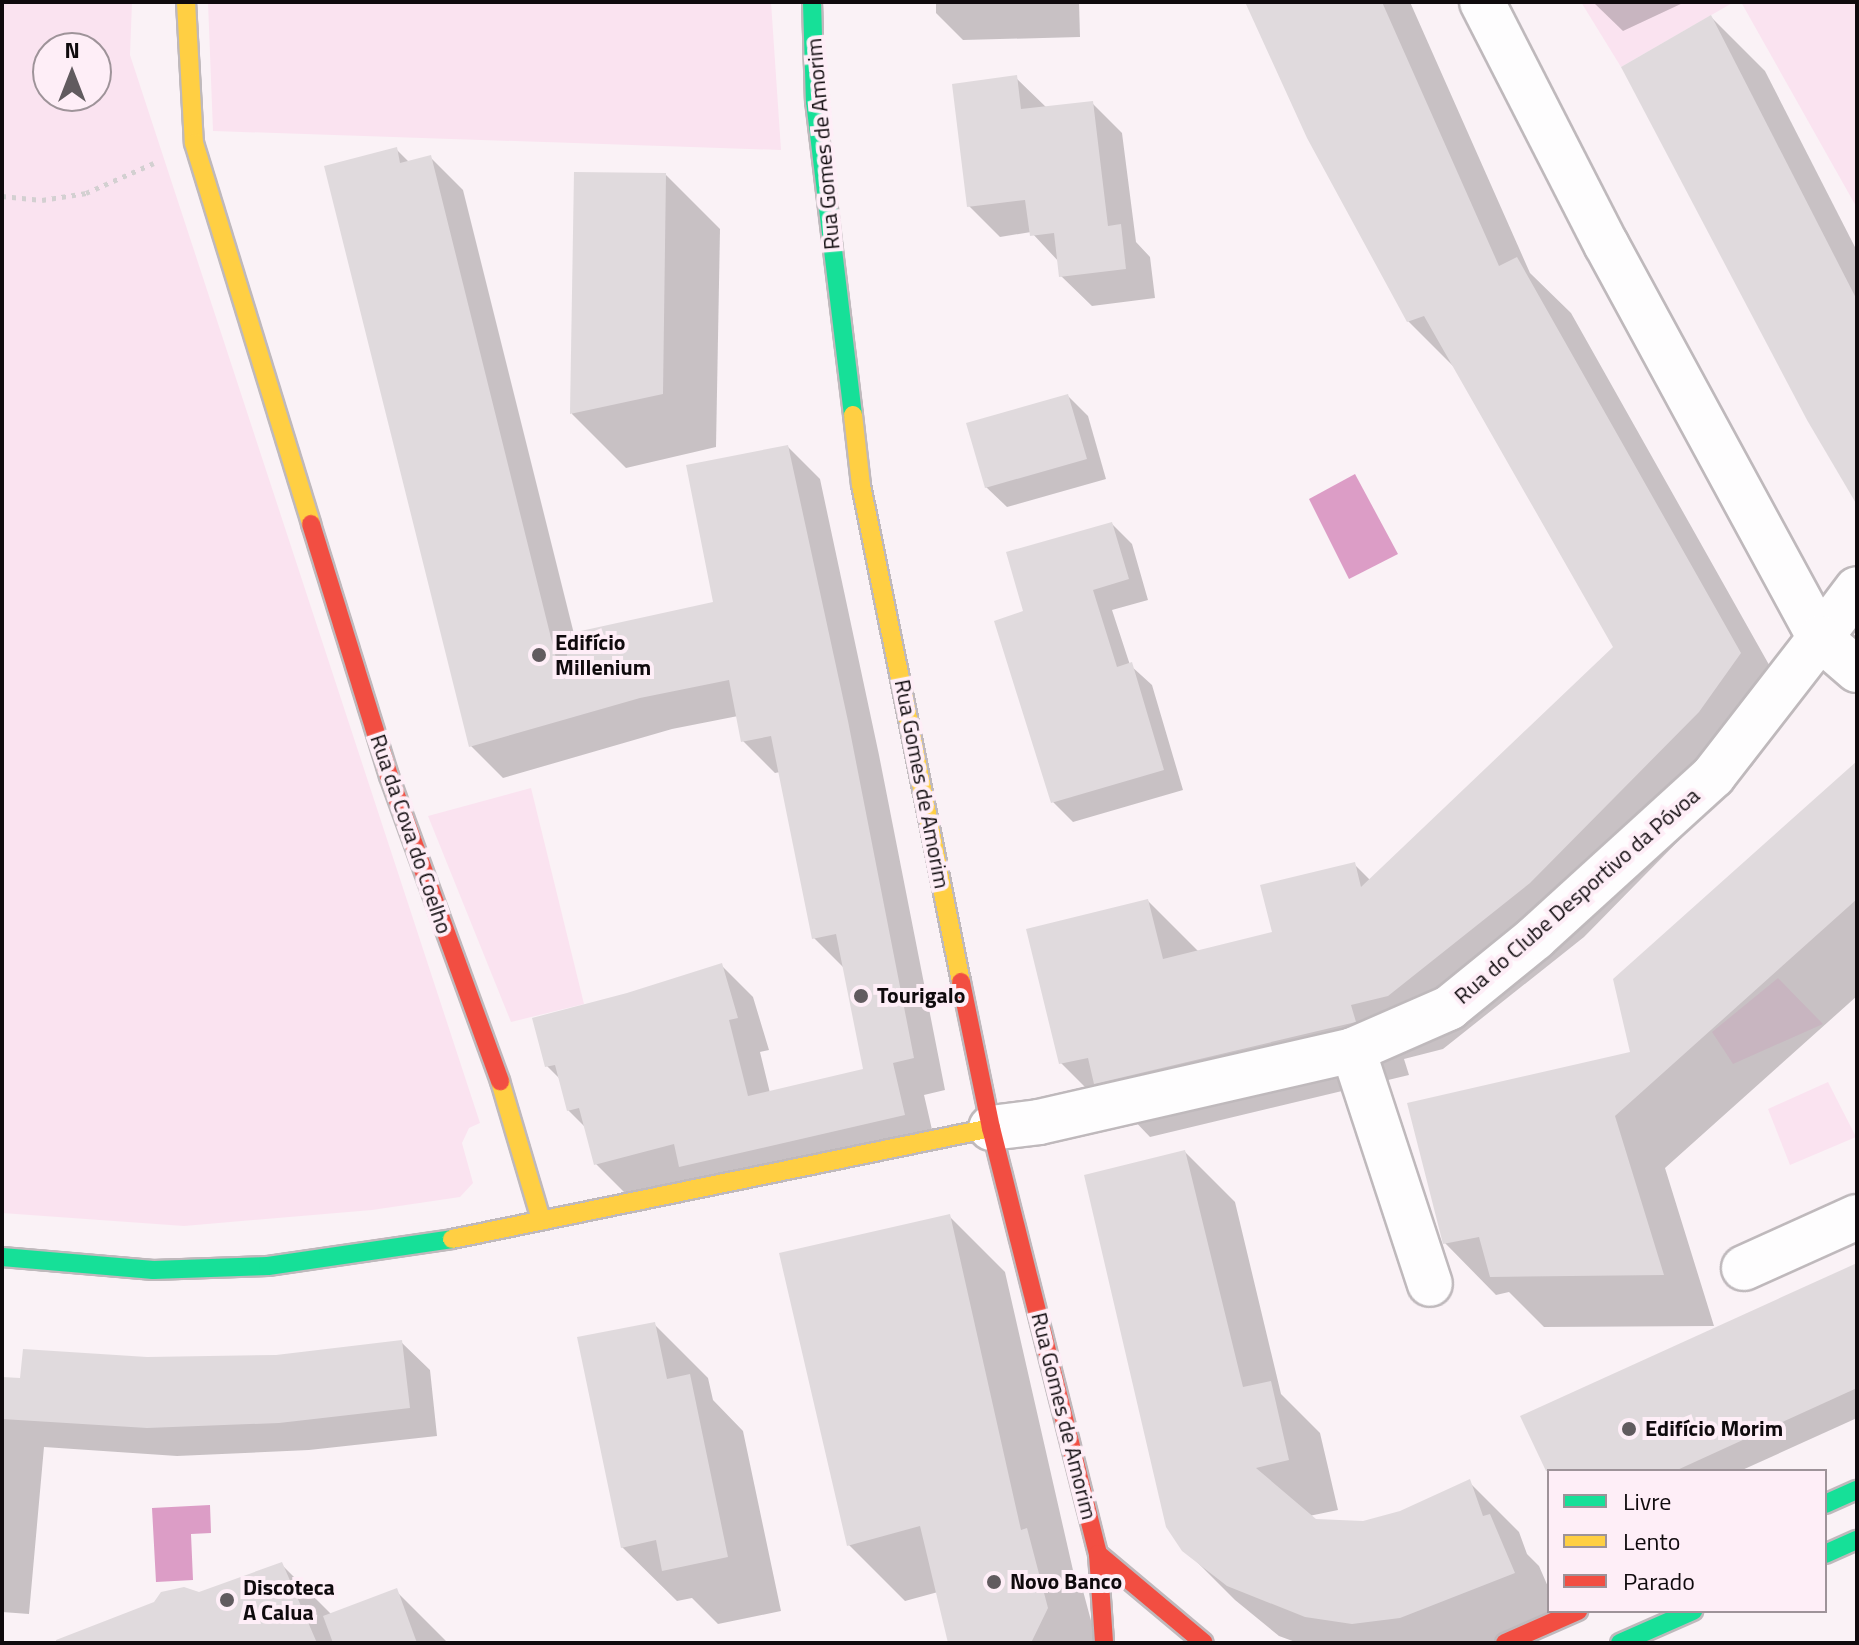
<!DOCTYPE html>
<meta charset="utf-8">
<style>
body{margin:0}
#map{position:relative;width:1859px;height:1645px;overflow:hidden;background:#faf2f6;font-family:"Titillium Web",sans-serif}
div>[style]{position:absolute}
.green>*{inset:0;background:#fae3f0}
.water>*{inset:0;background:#dc9dc6}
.shadow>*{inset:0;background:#0003}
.building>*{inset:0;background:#e0dadd}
.path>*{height:5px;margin-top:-2.5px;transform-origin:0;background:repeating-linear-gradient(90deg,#d3d0d1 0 4px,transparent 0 10px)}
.roads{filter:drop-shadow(2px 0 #bfb9bc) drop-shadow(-2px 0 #bfb9bc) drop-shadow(0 2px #bfb9bc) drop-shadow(0 -2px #bfb9bc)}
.street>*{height:44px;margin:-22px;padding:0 22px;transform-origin:22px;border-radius:22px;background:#fefdfe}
.fast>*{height:18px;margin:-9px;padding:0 9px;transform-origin:9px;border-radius:9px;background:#16e098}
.slow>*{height:18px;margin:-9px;padding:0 9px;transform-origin:9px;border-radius:9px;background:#ffcf43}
.jam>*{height:18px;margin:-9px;padding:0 9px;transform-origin:9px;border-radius:9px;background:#f24e42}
.dots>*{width:22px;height:22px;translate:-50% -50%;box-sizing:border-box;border:4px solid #feeef7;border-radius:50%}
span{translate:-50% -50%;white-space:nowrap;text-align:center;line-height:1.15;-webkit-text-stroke:8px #feeef7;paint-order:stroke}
.street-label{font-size:22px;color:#0f0a0d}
.poi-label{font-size:22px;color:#0f0a0d;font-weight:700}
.left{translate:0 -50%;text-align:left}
.frame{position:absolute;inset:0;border:4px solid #0f0a0d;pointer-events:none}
.legend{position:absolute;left:1547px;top:1469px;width:280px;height:144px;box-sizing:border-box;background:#feeef7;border:2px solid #9e9399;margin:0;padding:10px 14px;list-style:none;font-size:24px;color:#0f0a0d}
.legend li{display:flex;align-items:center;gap:16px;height:40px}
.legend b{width:40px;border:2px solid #9e9399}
.north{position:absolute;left:32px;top:32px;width:80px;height:80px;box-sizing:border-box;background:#feeef7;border:2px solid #9e9399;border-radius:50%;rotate:0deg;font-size:22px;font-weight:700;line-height:32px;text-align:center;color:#0f0a0d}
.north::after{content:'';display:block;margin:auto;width:28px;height:36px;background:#615b5f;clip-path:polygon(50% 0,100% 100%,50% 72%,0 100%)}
</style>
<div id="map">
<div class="green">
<div style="clip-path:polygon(evenodd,2px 2px,132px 2px,130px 55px,480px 1123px,469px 1128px,462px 1143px,473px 1183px,460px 1197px,372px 1210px,184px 1226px,2px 1213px,2px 2px,96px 48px,96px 96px,48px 96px,48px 48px,96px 48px)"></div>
<div style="clip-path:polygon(208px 2px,771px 2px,781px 150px,213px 131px)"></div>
<div style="clip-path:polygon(1581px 2px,1734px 2px,1621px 67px)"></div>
<div style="clip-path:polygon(1741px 2px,1857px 2px,1857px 208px)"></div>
<div style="clip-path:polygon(531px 788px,584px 1004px,511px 1022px,428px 816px)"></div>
<div style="clip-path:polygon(1778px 978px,1823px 1024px,1733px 1064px,1712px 1032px)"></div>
<div style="clip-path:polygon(1828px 1082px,1856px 1137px,1790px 1165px,1768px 1109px)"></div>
</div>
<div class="water">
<div style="clip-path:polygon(1355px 474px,1398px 554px,1349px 579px,1309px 499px)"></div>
<div style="clip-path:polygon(210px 1505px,211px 1533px,191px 1534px,193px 1580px,156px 1582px,152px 1508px)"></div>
</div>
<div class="shadow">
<div style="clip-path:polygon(936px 2px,1079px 2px,1080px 37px,963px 40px,936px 13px)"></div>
<div style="clip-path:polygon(1247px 2px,1410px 2px,1530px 273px,1571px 313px,1794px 709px,1752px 766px,1584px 937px,1443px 1049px,1404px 1059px,1409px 1075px,1150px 1137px,1128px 1114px,1115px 1117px,1061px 1063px,1148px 901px,1199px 952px,1274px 934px,1354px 864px,1370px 880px,1615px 647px,1456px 369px,1408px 321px)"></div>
<div style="clip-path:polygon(1593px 2px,1685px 2px,1623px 31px)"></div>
<div style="clip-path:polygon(1711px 17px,1765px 71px,1857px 251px,1857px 488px)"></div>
<div style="clip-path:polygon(1016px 78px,1047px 108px,1092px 103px,1122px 133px,1136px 242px,1150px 257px,1155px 298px,1092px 306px,1061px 276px,1060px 263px,1031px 232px,1000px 237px,969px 206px)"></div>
<div style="clip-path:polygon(396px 149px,410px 163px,431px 158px,463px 190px,574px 634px,716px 603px,788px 447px,820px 479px,879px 755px,945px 1090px,924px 1095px,936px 1147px,628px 1196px,596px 1164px,586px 1128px,568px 1110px,561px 1080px,547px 1066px,627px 995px,721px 965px,753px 997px,769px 1050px,760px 1052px,770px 1093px,865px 1070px,845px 969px,814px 938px,780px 772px,775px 773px,743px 741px,738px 716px,672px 729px,503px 778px,471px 746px)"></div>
<div style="clip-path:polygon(576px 174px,666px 175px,720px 229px,716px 447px,626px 468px,572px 414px)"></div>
<div style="clip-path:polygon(1068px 396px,1088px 416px,1106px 479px,1007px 507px,986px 487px)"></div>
<div style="clip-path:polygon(1112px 524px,1132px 544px,1148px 600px,1112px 610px,1130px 665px,1152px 685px,1183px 790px,1073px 822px,1053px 802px,1026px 613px)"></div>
<div style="clip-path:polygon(1857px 764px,1857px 996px,1665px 1168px,1714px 1326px,1544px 1327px,1509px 1292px,1496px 1295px,1445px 1243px,1632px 1054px)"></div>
<div style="clip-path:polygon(1185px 1152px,1235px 1202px,1281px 1394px,1320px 1433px,1338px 1510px,1309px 1516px,1315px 1521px,1363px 1523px,1401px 1512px,1469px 1482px,1519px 1532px,1527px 1554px,1539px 1566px,1549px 1589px,1549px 1611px,1512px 1643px,1298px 1643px,1279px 1636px,1235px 1600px,1184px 1549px)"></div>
<div style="clip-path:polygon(949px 1216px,1005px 1272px,1075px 1579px,1082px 1587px,1097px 1643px,950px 1643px,938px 1592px,905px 1601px,849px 1545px)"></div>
<div style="clip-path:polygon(1857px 1266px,1857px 1418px,1740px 1471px,1549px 1474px,1523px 1417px)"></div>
<div style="clip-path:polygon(654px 1324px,708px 1378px,713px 1400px,743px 1431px,781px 1611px,718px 1624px,692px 1598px,677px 1601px,622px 1547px)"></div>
<div style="clip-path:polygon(401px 1342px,430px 1370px,437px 1436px,309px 1450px,177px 1456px,44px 1447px,29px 1614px,2px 1612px,2px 1379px,22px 1380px,147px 1359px,276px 1357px)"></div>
<div style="clip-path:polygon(281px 1564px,332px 1615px,396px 1591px,448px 1643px,53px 1643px,190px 1591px,199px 1594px)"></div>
</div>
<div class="building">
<div style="clip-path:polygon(1245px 2px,1382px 2px,1499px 266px,1517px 257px,1741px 653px,1699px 712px,1530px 883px,1388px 996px,1351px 1005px,1356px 1022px,1094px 1084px,1088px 1058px,1059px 1064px,1026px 929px,1148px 899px,1163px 959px,1272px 932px,1260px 885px,1355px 862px,1361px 887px,1613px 647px,1424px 316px,1407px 322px,1307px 138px)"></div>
<div style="clip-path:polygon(1711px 15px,1857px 300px,1857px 505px,1807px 420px,1621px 67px)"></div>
<div style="clip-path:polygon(1017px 75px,1021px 109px,1093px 101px,1108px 226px,1121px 224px,1126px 269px,1059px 277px,1054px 233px,1030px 236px,1025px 200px,967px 207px,952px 84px)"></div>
<div style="clip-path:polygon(397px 147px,400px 163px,431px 155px,560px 674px,567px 673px,567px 634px,713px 602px,686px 465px,788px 445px,848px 721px,914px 1058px,893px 1063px,905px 1115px,679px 1167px,674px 1144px,594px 1165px,579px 1108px,567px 1111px,555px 1065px,545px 1067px,532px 1018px,627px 993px,722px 963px,738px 1018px,729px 1020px,748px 1096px,863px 1069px,836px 934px,812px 939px,771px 736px,741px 742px,729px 680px,640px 698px,469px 747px,324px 166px)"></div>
<div style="clip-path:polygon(574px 172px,666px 173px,663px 394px,570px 414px)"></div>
<div style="clip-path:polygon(1068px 394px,1087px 459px,985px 488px,966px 423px)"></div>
<div style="clip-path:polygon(1112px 522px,1129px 579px,1093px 590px,1117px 667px,1132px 662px,1164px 770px,1051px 803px,994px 621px,1023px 611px,1006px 552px)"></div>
<div style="clip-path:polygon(1857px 761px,1857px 899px,1615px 1116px,1664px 1275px,1490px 1277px,1479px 1237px,1443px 1244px,1407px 1103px,1630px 1052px,1613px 979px)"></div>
<div style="clip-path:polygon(1185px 1150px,1243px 1387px,1271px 1381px,1289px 1460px,1256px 1468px,1316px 1519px,1363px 1521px,1400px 1511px,1470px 1479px,1483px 1516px,1490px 1514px,1515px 1573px,1400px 1618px,1352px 1624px,1305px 1617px,1227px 1586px,1182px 1551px,1166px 1527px,1084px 1175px)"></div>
<div style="clip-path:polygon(950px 1214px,1021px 1530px,1027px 1528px,1048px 1608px,1031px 1643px,948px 1643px,920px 1526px,847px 1546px,779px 1253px)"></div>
<div style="clip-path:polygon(1857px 1263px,1857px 1388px,1675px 1471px,1546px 1471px,1520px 1416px)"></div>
<div style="clip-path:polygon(655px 1322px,667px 1379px,690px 1374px,728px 1557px,662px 1571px,656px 1540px,621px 1548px,577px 1337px)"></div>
<div style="clip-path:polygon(402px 1340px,410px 1408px,279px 1423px,147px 1428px,2px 1419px,2px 1377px,20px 1378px,23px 1349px,147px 1357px,276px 1355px)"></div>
<div style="clip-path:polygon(282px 1562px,317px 1643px,56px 1643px,56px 1640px,154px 1602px,161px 1592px,184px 1587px,199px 1592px)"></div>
<div style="clip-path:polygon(397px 1588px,417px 1643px,333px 1643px,323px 1616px)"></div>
</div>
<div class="path">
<div style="left:2px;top:196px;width:40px;rotate:5.7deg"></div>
<div style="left:42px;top:200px;width:45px;rotate:-9deg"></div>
<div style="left:86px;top:193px;width:74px;rotate:-23.8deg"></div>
</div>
<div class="roads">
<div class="street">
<div style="left:1482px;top:2px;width:272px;rotate:62.9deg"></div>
<div style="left:1606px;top:244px;width:448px;rotate:61.5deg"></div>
<div style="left:1820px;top:638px;width:61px;rotate:-52.9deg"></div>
<div style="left:1353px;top:1050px;width:246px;rotate:71.8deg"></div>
<div style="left:991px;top:1128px;width:48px;rotate:-7.1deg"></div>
<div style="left:1039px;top:1122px;width:322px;rotate:-12.9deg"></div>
<div style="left:1353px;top:1050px;width:105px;rotate:-23.6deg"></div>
<div style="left:1449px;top:1008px;width:111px;rotate:-39.1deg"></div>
<div style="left:1535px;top:938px;width:241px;rotate:-42.3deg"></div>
<div style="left:1713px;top:776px;width:175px;rotate:-52.2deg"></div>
<div style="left:1820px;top:638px;width:49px;rotate:40.9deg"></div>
<div style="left:1744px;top:1268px;width:124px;rotate:-24.3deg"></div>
</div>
<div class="fast">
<div style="left:812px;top:2px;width:99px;rotate:88.3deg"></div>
<div style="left:815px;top:101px;width:316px;rotate:83.1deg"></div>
<div style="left:2px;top:1257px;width:152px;rotate:4.9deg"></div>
<div style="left:153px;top:1270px;width:115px;rotate:-2deg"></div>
<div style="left:268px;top:1266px;width:186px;rotate:-8.3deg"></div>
<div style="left:1825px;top:1504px;width:35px;rotate:-24deg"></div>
<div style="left:1825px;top:1554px;width:35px;rotate:-24deg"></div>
<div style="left:1620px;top:1643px;width:80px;rotate:-23.7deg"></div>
</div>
<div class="slow">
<div style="left:186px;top:2px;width:141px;rotate:86.8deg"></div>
<div style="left:194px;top:143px;width:399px;rotate:72.9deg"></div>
<div style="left:853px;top:415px;width:70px;rotate:83.5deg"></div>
<div style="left:861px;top:485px;width:507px;rotate:78.62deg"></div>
<div style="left:500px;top:1081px;width:144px;rotate:73.5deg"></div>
<div style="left:452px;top:1239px;width:550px;rotate:-11.64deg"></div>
</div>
<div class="jam">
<div style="left:311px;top:524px;width:264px;rotate:72.8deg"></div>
<div style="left:389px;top:776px;width:325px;rotate:70deg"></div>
<div style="left:961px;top:982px;width:149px;rotate:78.4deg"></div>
<div style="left:991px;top:1128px;width:439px;rotate:75.9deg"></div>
<div style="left:1098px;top:1554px;width:89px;rotate:86.1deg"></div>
<div style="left:1098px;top:1554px;width:138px;rotate:40deg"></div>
<div style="left:1505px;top:1643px;width:80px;rotate:-23.7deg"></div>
</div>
</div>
<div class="dots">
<div style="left:539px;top:655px;background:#615b5f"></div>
<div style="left:861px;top:996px;background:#615b5f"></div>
<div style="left:1629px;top:1429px;background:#615b5f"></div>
<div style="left:994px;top:1582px;background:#615b5f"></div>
<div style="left:227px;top:1600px;background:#615b5f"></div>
</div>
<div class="street-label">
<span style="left:823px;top:144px;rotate:-95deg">Rua Gomes de Amorim</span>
<span style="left:922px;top:784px;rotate:79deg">Rua Gomes de Amorim</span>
<span style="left:411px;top:834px;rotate:71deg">Rua da Cova do Coelho</span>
<span style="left:1577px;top:896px;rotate:-41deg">Rua do Clube Desportivo da Póvoa</span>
<span style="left:1064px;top:1416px;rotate:76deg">Rua Gomes de Amorim</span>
</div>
<div class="poi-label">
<span class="left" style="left:555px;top:655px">Edifício<br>Millenium</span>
<span class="left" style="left:877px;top:996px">Tourigalo</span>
<span class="left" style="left:1645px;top:1429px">Edifício Morim</span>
<span class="left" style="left:1010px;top:1582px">Novo Banco</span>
<span class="left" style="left:243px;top:1600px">Discoteca<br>A Calua</span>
</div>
<div class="frame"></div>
<ul class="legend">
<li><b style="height:10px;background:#16e098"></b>Livre</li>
<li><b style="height:10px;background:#ffcf43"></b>Lento</li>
<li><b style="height:10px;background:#f24e42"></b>Parado</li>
</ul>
<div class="north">N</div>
</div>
